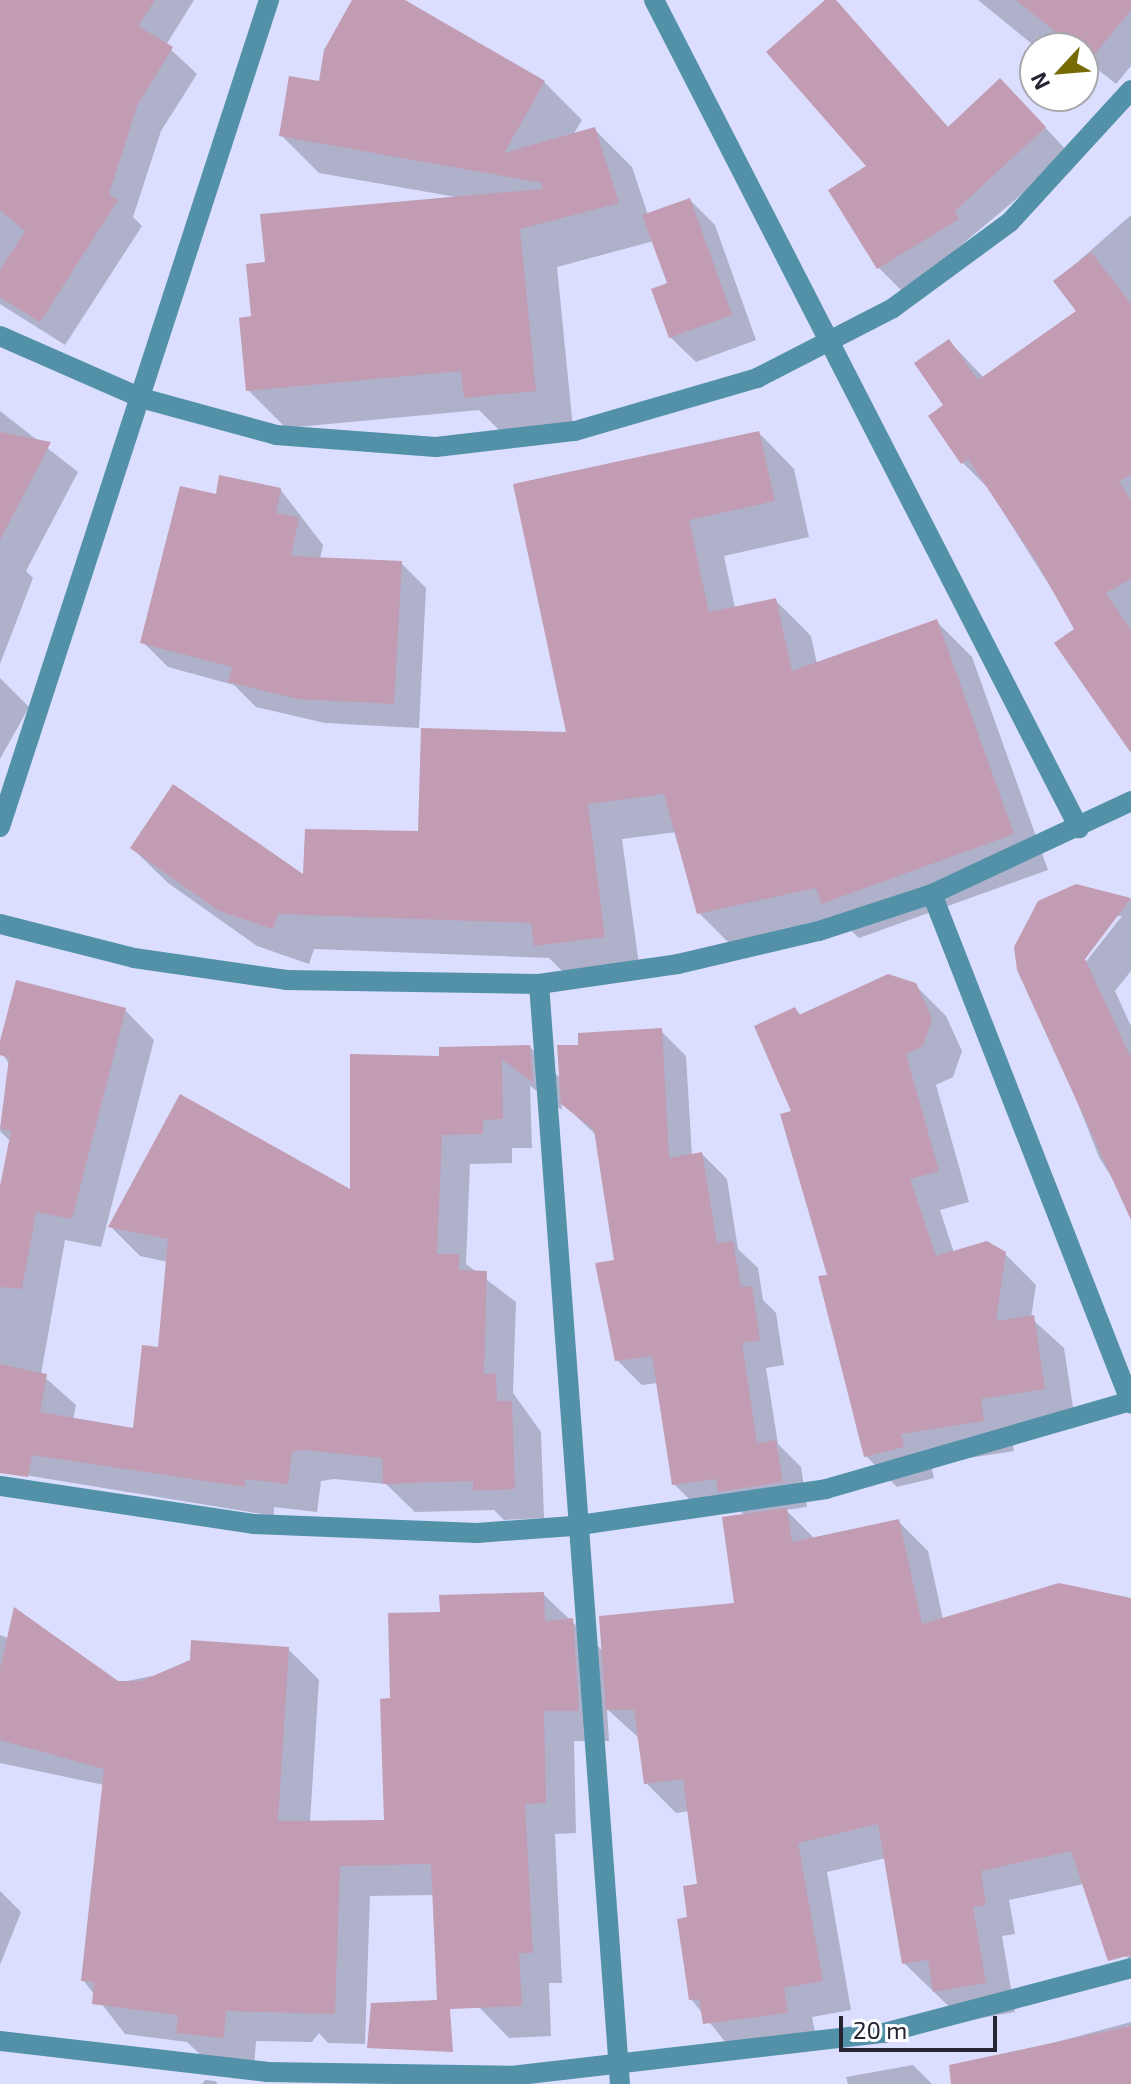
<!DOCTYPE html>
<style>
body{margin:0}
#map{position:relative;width:1131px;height:2084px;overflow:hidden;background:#dbdefe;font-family:"Exo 2",sans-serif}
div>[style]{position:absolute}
.shadow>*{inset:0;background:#0003}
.building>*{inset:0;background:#c29cb2}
.minor>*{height:20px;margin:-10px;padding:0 10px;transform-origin:10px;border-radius:10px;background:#5291a7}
span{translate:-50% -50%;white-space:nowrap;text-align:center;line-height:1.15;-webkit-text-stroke:8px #fff;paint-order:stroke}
.north{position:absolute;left:1019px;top:32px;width:80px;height:80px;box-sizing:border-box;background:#fff;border:2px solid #a7a7ad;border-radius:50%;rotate:244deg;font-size:22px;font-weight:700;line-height:32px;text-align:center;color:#242433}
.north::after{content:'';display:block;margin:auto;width:28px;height:36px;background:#766b05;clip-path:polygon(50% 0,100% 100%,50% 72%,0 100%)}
.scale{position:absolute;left:839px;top:2016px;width:158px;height:36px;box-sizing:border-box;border:4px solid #242433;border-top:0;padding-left:10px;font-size:24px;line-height:28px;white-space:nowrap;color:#242433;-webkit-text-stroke:6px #fff;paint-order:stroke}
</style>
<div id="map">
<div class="shadow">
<div style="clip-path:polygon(0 0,194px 0,166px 45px,197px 74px,161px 131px,133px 217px,142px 226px,65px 345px,0 304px)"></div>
<div style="clip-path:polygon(355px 0,401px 0,544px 82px,582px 120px,573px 135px,594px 129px,632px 167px,648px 215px,690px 200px,715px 225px,756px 340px,696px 362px,670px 337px,670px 284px,654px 241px,557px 267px,573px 428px,504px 435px,479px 410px,286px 428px,248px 390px,253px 318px,267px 264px,456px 197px,319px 173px,281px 135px,321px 83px)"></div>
<div style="clip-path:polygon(828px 0,949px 128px,1025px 106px,1070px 154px,904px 293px,879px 268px,869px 166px)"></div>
<div style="clip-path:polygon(978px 0,1131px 0,1131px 66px,1116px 84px,1091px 64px,1083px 76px,1083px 48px,1037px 48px)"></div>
<div style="clip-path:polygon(1131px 215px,1131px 750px,1077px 629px,988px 488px,963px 463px,946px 406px,949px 341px,984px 378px,1079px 312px,1056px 281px)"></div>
<div style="clip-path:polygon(0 411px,78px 472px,26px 571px,33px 578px,0 664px)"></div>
<div style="clip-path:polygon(759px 433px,794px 469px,809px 537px,724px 556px,735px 608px,775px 600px,811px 636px,817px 664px,936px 621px,972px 657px,1048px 870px,859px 938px,845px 925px,735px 949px,699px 913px,677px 832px,622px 839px,640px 972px,572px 981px,549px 958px,314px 949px,309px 964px,257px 946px,168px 883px,132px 848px,305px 877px,420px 834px,568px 734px,515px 486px)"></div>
<div style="clip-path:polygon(280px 489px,323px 545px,320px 559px,401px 563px,426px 588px,419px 728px,325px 723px,256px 707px,234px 685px,168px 667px,143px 642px,217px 496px)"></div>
<div style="clip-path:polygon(0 678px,29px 707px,0 759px)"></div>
<div style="clip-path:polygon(evenodd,1076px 886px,1131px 899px,1131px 971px,1115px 991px,1131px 1026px,1131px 1209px,1099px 1157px,1016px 947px,1076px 886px,1117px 916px,1122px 916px,1081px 968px,1078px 966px,1117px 916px)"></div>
<div style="clip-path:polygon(915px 985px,946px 1016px,962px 1051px,953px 1077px,936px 1085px,969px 1202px,940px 1210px,954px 1253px,1004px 1253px,1036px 1285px,1031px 1318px,1064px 1348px,1075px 1420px,1010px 1430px,1014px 1451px,931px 1464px,934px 1478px,897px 1487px,866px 1456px,794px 1112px,795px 1009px,802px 1016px)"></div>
<div style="clip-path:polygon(125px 1010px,154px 1040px,101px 1247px,65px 1240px,41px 1374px,76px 1405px,73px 1420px,134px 1431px,160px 1349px,168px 1262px,140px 1256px,110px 1226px,352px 1192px,442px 1058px,530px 1047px,561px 1079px,580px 1047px,661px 1031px,686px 1056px,692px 1156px,702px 1154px,727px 1179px,738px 1249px,758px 1268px,763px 1300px,776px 1313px,784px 1365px,766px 1368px,778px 1444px,801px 1467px,807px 1507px,786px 1510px,815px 1539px,898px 1521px,928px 1551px,943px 1619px,1131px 1602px,1131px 1961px,1100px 1930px,1084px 1884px,1009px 1900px,1015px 1934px,1002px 1936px,1015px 2012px,964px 2021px,904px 1963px,886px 1858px,827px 1872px,851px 2010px,812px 2017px,817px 2042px,734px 2053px,691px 1999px,690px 1918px,699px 1886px,689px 1811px,676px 1813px,646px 1783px,640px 1739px,607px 1709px,609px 1741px,574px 1741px,576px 1833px,555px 1834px,562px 1983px,549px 1983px,551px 2036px,509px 2038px,479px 2007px,434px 1895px,370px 1896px,365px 2044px,328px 2043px,319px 2033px,312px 2042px,256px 2041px,254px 2068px,209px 2063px,187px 2042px,125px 2034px,83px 1980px,104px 1785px,0 1763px,0 1635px,117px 1683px,288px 1649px,319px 1680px,310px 1822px,386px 1822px,392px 1700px,442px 1614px,543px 1594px,603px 1651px,737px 1605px,745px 1516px,734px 1504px,699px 1509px,674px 1484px,658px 1383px,642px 1385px,617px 1360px,616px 1261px,597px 1136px,561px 1102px,562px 1110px,530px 1086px,532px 1148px,512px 1148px,512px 1163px,470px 1164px,466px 1264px,516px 1302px,513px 1393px,541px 1432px,544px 1518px,504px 1520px,494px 1510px,415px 1512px,386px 1484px,334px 1479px,321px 1481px,317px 1512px,274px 1507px,274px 1516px,0 1471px,0 1196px,11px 1142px,0 1131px,9px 1064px,0 1049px)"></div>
<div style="clip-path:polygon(0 1891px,21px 1912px,0 1965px)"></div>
<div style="clip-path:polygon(1131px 2022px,1131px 2084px,993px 2084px,1004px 2056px)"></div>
<div style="clip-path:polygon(913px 2065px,932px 2084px,848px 2084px,846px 2077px)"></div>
<div style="clip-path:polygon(205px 2080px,215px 2081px,218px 2084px,202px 2084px)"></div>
</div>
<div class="building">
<div style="clip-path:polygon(0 0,155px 0,138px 26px,173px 47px,137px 106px,109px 194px,118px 200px,40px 322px,0 297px,0 270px,25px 231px,0 210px)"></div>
<div style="clip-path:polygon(352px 0,405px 0,545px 81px,504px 153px,595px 127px,619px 203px,520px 229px,536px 391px,464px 398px,461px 371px,246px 391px,239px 318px,251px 316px,246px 264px,265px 262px,260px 214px,542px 189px,542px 183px,279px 136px,289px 76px,319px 81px,324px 50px)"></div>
<div style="clip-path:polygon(825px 0,836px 0,948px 127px,1000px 78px,1046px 127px,955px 211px,959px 219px,877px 269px,828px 190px,866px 166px,766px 52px)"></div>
<div style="clip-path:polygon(1016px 0,1131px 0,1131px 10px,1090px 60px)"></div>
<div style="clip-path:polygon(690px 198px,732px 315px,669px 338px,651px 289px,667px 283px,642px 215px)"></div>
<div style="clip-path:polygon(1091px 252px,1131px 304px,1131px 474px,1119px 482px,1131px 500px,1131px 579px,1106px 593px,1131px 630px,1131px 753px,1054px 643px,1074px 629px,1036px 561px,968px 459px,961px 464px,928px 416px,943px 405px,914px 363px,949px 339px,978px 380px,1076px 311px,1053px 281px)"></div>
<div style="clip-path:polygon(759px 431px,775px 501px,689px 520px,709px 612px,776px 598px,792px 671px,937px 619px,1014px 834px,821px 904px,816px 888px,697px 914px,664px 794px,588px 804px,605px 937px,534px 946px,531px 923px,278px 914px,273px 929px,219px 911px,130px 848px,173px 784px,303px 874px,305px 829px,418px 831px,421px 728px,566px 732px,513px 484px)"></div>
<div style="clip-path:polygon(0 432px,51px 442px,0 540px)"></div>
<div style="clip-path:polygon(219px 475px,281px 488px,276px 513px,299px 518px,291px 556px,402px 561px,394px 704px,298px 699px,228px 682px,232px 667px,140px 643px,180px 486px,216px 494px)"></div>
<div style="clip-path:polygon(1076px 884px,1131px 898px,1085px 959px,1131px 1058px,1131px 1220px,1017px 970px,1014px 947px,1038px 901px)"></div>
<div style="clip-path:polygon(888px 974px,916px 983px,932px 1019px,923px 1046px,906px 1054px,939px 1171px,910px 1179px,936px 1256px,987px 1241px,1006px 1252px,996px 1321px,1034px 1315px,1045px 1389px,981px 1399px,984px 1421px,901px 1434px,904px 1447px,864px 1457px,818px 1276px,827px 1275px,780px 1114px,791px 1111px,754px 1026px,795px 1007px,799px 1015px)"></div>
<div style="clip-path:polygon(16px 980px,126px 1008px,72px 1219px,36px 1212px,22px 1289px,0 1287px,0 1186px,11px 1131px,0 1129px,9px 1058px,0 1055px,0 1041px)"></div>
<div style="clip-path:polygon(662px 1028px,669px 1158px,702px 1152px,717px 1243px,733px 1241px,741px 1287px,752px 1286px,760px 1340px,742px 1343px,757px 1443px,776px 1440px,783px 1482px,718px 1492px,716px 1479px,672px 1485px,652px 1356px,615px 1361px,595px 1263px,614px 1260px,594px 1130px,561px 1104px,557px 1045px,578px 1045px,578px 1033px)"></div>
<div style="clip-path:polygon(530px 1045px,533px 1083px,502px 1059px,503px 1119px,483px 1120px,483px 1134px,442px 1135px,437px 1254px,459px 1254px,459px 1270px,487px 1271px,484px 1374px,496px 1373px,497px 1401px,512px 1401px,515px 1489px,473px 1491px,473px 1481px,383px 1484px,382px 1458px,303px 1450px,292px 1452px,288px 1484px,245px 1479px,245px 1487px,32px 1455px,28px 1477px,0 1473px,0 1364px,47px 1374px,40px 1412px,133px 1428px,142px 1345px,158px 1347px,168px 1239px,108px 1227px,180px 1094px,350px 1189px,350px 1054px,439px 1056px,439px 1047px)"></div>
<div style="clip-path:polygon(787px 1508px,792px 1542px,899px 1519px,922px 1624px,1059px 1583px,1131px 1598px,1131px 1955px,1108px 1961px,1071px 1851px,981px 1871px,986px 1905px,973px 1907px,986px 1983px,933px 1992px,928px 1960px,902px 1964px,878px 1824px,798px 1843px,823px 1981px,784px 1988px,788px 2013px,703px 2024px,699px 1999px,689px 2000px,677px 1919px,687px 1917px,683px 1886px,697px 1884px,683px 1779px,644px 1784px,634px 1710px,606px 1710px,599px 1616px,734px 1603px,722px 1517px)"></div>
<div style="clip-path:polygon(544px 1592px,545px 1621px,573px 1618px,579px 1711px,544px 1711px,546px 1803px,525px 1804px,533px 1953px,519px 1953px,522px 2006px,450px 2009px,453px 2052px,367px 2048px,371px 2003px,437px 2000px,431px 1864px,340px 1866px,335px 2014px,226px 2011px,224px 2038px,176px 2033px,178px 2015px,92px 2004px,94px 1982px,81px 1981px,104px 1769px,0 1740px,0 1669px,14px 1607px,118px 1681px,141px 1681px,190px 1660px,191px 1640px,289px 1647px,278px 1821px,384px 1820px,380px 1699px,390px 1698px,388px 1613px,440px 1612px,439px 1595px)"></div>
<div style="clip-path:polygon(1131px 2026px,1131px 2084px,951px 2084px,949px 2065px)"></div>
</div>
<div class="minor">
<div style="left:654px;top:0;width:931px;rotate:62.83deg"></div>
<div style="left:0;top:336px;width:154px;rotate:23.7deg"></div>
<div style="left:141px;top:398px;width:140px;rotate:15.3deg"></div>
<div style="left:276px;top:435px;width:160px;rotate:4.3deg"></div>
<div style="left:436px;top:447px;width:140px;rotate:-6.6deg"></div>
<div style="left:575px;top:431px;width:190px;rotate:-16.2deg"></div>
<div style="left:757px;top:378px;width:153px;rotate:-27.2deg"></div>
<div style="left:893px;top:308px;width:145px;rotate:-36.3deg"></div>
<div style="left:1010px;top:222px;width:179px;rotate:-47.5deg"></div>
<div style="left:0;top:827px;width:870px;rotate:-71.98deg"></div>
<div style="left:932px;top:894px;width:547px;rotate:68.65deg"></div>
<div style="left:0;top:924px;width:138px;rotate:14.2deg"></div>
<div style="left:134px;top:958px;width:154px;rotate:8.2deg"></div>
<div style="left:286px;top:980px;width:253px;rotate:0.9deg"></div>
<div style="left:539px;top:984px;width:140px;rotate:-8.2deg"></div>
<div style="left:678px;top:964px;width:145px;rotate:-13.2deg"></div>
<div style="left:819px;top:931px;width:119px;rotate:-18.1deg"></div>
<div style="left:932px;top:894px;width:220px;rotate:-25deg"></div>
<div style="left:539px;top:984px;width:1103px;rotate:85.79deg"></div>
<div style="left:0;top:1486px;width:256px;rotate:8.5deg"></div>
<div style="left:253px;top:1524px;width:224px;rotate:2.3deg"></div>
<div style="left:477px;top:1533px;width:96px;rotate:-4.2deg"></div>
<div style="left:573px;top:1526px;width:256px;rotate:-8.3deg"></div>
<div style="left:826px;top:1489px;width:316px;rotate:-16.1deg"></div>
<div style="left:0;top:2041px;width:268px;rotate:6.6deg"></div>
<div style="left:266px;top:2072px;width:245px;rotate:0.9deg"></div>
<div style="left:511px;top:2076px;width:375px;rotate:-6.6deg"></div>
<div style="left:884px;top:2033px;width:255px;rotate:-14.7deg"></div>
</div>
<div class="north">N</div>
<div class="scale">20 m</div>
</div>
